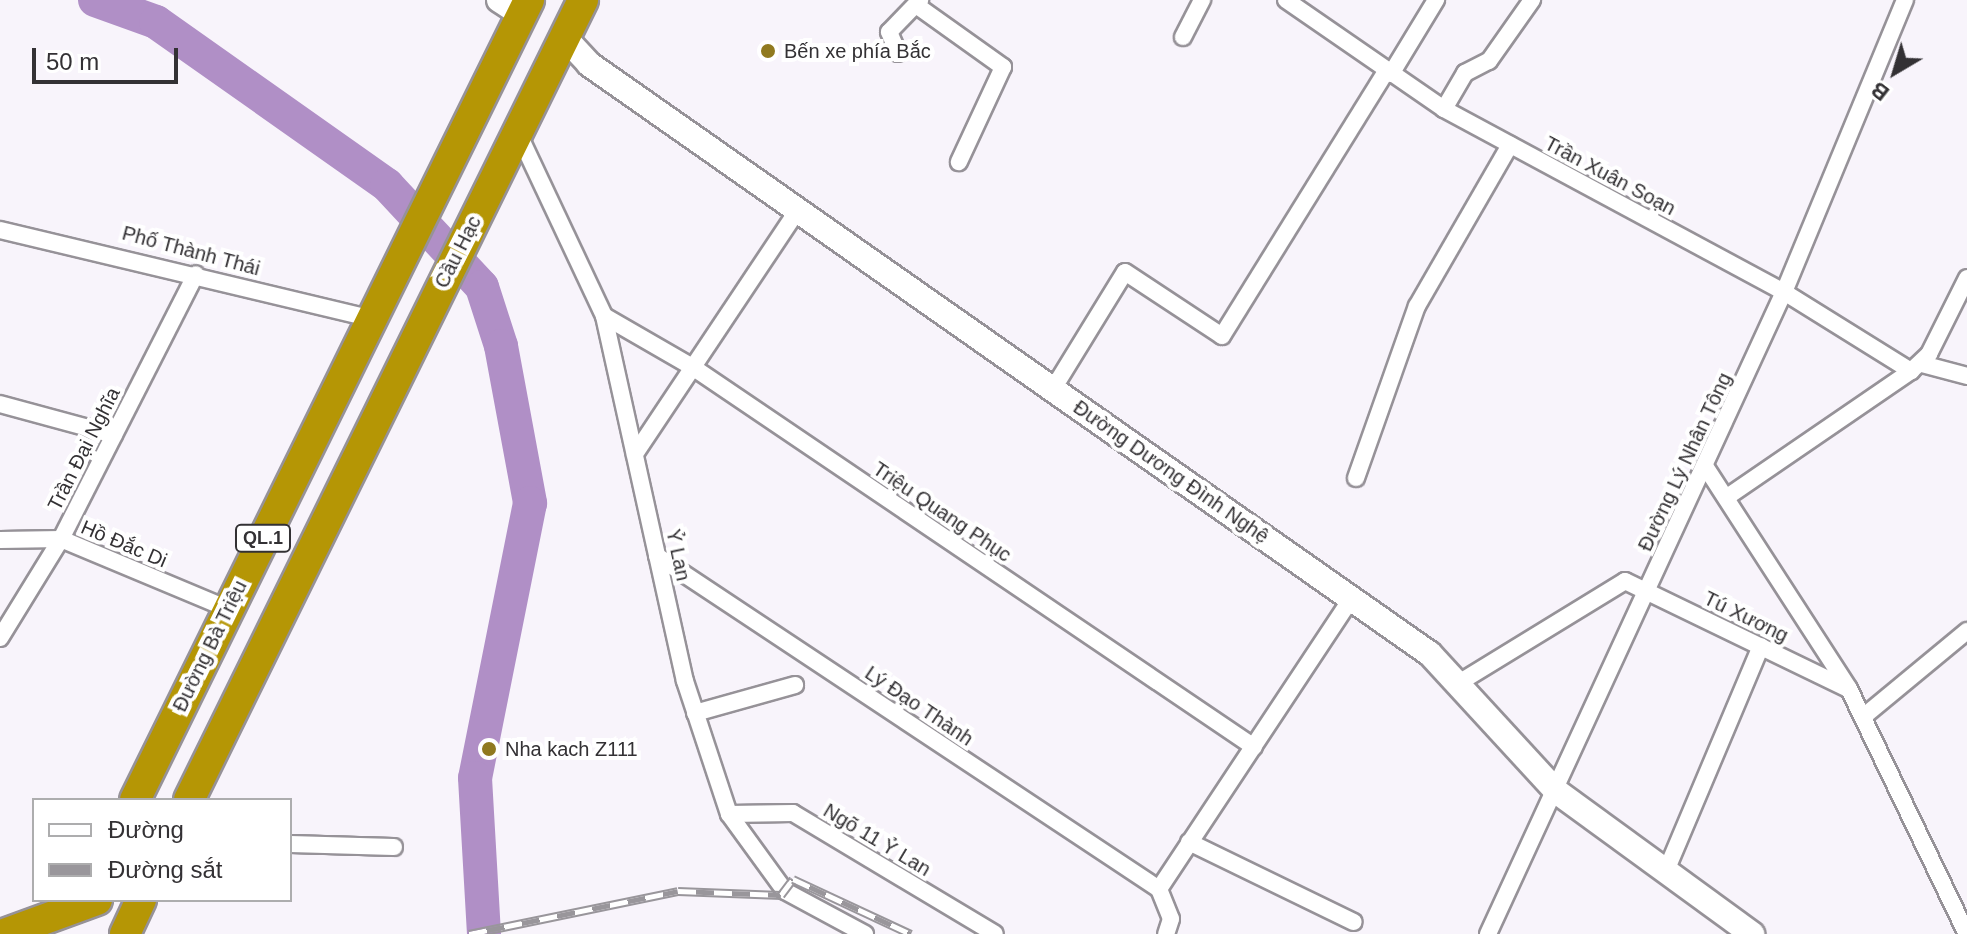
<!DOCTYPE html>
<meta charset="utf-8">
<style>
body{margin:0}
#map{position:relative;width:1967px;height:934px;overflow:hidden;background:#f8f4fb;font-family:Helvetica,sans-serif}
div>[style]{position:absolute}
.river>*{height:34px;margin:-17px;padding:0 17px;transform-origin:17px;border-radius:17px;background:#b08fc6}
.roads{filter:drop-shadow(2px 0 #969298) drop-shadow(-2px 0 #969298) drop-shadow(0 2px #969298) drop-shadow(0 -2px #969298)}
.street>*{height:16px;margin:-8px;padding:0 8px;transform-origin:8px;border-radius:8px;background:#fff}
.secondary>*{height:24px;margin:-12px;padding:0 12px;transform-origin:12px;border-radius:12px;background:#fff}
.highway>*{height:30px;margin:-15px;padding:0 15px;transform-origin:15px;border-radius:15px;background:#b59605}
.rail>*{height:9px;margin-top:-4.5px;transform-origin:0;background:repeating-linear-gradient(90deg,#fff 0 18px,#99969b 0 36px);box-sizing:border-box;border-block:2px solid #99969b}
.dots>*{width:22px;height:22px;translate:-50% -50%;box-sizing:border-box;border:4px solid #fff;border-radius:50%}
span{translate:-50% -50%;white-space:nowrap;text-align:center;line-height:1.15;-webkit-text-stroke:8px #fff;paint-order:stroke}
.shield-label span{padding:2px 6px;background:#fff;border:2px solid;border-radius:6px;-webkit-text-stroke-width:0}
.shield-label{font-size:18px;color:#333134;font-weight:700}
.poi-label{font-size:20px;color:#333134}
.left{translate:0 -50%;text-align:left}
.street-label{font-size:20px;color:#333134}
.legend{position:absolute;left:32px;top:798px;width:260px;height:104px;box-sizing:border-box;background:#fff;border:2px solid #adadae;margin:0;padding:10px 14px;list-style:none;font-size:24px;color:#333134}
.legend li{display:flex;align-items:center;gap:16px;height:40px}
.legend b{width:40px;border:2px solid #adadae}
.north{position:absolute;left:1855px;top:32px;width:80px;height:80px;-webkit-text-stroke:6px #fff;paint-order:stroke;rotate:218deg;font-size:22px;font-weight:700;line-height:32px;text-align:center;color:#333134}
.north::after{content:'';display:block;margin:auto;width:28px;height:36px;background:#333134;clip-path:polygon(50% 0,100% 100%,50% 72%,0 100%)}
.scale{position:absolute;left:32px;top:48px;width:146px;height:36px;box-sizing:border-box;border:4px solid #333134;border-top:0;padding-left:10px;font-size:24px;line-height:28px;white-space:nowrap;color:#333134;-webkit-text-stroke:6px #fff;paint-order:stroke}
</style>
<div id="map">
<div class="river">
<div style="left:95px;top:0;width:65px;rotate:19.8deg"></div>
<div style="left:156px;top:22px;width:283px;rotate:35.2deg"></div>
<div style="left:387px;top:185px;width:139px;rotate:47deg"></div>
<div style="left:482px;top:287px;width:62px;rotate:72.1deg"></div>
<div style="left:501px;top:346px;width:160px;rotate:79.5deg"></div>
<div style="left:530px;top:503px;width:280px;rotate:101.3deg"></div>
<div style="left:475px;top:778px;width:156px;rotate:86.7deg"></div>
</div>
<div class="roads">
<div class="street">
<div style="left:1286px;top:0;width:192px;rotate:34.6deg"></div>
<div style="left:1444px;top:109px;width:386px;rotate:28.3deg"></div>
<div style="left:1784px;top:292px;width:150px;rotate:31.9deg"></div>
<div style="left:1911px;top:371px;width:25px;rotate:-43deg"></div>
<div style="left:1929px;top:354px;width:85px;rotate:-63.4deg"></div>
<div style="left:916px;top:5px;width:107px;rotate:35.5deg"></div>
<div style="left:1003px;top:67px;width:105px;rotate:114.9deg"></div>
<div style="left:1183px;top:37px;width:42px;rotate:-62.8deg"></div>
<div style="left:898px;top:53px;width:23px;rotate:-113deg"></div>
<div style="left:889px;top:32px;width:45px;rotate:-45.9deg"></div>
<div style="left:1391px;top:74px;width:87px;rotate:-58.7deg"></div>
<div style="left:1444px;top:109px;width:42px;rotate:-59.7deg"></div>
<div style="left:1465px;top:73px;width:27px;rotate:-27deg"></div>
<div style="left:1489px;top:61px;width:75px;rotate:-54.8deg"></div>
<div style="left:518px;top:133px;width:202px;rotate:64.8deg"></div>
<div style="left:604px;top:316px;width:374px;rotate:77.5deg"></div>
<div style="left:685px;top:681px;width:140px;rotate:71.7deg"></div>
<div style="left:729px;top:814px;width:95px;rotate:54deg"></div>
<div style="left:785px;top:891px;width:91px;rotate:28.3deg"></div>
<div style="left:0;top:230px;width:380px;rotate:13.4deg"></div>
<div style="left:604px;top:316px;width:104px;rotate:30deg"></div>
<div style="left:694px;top:368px;width:676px;rotate:34.09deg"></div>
<div style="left:1922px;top:364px;width:47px;rotate:14.9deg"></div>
<div style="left:1053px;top:389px;width:137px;rotate:-58.4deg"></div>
<div style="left:1125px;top:272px;width:116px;rotate:33.4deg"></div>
<div style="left:1222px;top:336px;width:312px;rotate:-58.2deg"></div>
<div style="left:0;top:404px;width:118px;rotate:15.2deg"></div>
<div style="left:635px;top:454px;width:293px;rotate:-56.3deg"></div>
<div style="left:1705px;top:466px;width:265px;rotate:57.1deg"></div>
<div style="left:1849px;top:689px;width:272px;rotate:64.3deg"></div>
<div style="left:1356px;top:478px;width:182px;rotate:-70.5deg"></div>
<div style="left:1417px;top:306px;width:186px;rotate:-60deg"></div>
<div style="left:1730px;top:495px;width:219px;rotate:-34.4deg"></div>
<div style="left:0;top:540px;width:61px;rotate:-0.9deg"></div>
<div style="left:61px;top:539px;width:181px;rotate:22.7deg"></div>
<div style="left:657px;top:556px;width:602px;rotate:33.56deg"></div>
<div style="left:1159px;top:889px;width:32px;rotate:68deg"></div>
<div style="left:1171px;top:919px;width:16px;rotate:108deg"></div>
<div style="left:0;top:638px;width:116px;rotate:-58.4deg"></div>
<div style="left:61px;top:539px;width:297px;rotate:-63deg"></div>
<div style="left:1457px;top:684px;width:197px;rotate:-31.5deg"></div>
<div style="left:1625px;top:581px;width:248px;rotate:25.8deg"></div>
<div style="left:695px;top:713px;width:104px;rotate:-15.6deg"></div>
<div style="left:1863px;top:717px;width:135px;rotate:-39.6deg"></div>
<div style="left:729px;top:814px;width:64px;rotate:-0.9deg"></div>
<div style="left:793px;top:813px;width:235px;rotate:30.9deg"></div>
<div style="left:1189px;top:842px;width:183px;rotate:25.9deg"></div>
<div style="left:290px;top:844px;width:104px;rotate:1.7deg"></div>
<div style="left:1666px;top:871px;width:244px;rotate:-67.1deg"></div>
<div style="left:1159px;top:889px;width:348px;rotate:-56.5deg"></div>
<div style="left:1488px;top:934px;width:707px;rotate:-65.25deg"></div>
<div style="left:1784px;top:292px;width:316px;rotate:-67.5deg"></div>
</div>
<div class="secondary">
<div style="left:499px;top:0;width:27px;rotate:33deg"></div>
<div style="left:566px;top:39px;width:34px;rotate:47deg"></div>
<div style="left:589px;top:64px;width:1027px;rotate:35.05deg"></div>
<div style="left:1430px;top:654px;width:186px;rotate:47.4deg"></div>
<div style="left:1556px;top:791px;width:243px;rotate:36.1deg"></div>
</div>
<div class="highway">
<div style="left:135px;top:800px;width:892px;rotate:-63.78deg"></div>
<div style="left:189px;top:800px;width:892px;rotate:-63.78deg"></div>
<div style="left:4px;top:934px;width:99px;rotate:-20.1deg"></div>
<div style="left:125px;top:934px;width:38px;rotate:-65deg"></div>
</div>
</div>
<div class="rail">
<div style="left:469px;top:934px;width:213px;rotate:-11.6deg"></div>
<div style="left:678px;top:891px;width:103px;rotate:2.2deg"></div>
<div style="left:781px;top:895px;width:20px;rotate:-53deg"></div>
<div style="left:793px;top:879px;width:130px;rotate:25deg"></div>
</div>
<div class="dots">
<div style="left:768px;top:51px;background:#90791f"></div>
<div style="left:489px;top:749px;background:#90791f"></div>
</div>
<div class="shield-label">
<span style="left:263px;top:538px">QL.1</span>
</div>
<div class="poi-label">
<span class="left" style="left:784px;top:51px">Bến xe phía Bắc</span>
<span class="left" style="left:505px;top:749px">Nha kach Z111</span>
</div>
<div class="street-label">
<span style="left:1610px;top:176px;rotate:28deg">Trần Xuân Soạn</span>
<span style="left:191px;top:251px;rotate:15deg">Phố Thành Thái</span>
<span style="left:458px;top:252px;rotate:-63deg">Cầu Hạc</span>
<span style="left:84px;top:449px;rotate:-63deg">Trần Đại Nghĩa</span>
<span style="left:1685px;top:462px;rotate:-65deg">Đường Lý Nhân Tông</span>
<span style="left:1171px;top:472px;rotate:35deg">Đường Dương Đình Nghệ</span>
<span style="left:942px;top:512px;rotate:34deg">Triệu Quang Phục</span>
<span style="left:124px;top:544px;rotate:23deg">Hồ Đắc Di</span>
<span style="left:678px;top:555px;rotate:78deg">Ỷ Lan</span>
<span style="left:1746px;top:617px;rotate:26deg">Tú Xương</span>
<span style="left:210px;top:646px;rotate:-64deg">Đường Bà Triệu</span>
<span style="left:919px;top:706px;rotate:34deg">Lý Đạo Thành</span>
<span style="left:877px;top:840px;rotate:31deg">Ngõ 11 Ỷ Lan</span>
</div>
<ul class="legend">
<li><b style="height:10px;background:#fff"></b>Đường</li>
<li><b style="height:10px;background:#99969b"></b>Đường sắt</li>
</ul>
<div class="north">B</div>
<div class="scale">50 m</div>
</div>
